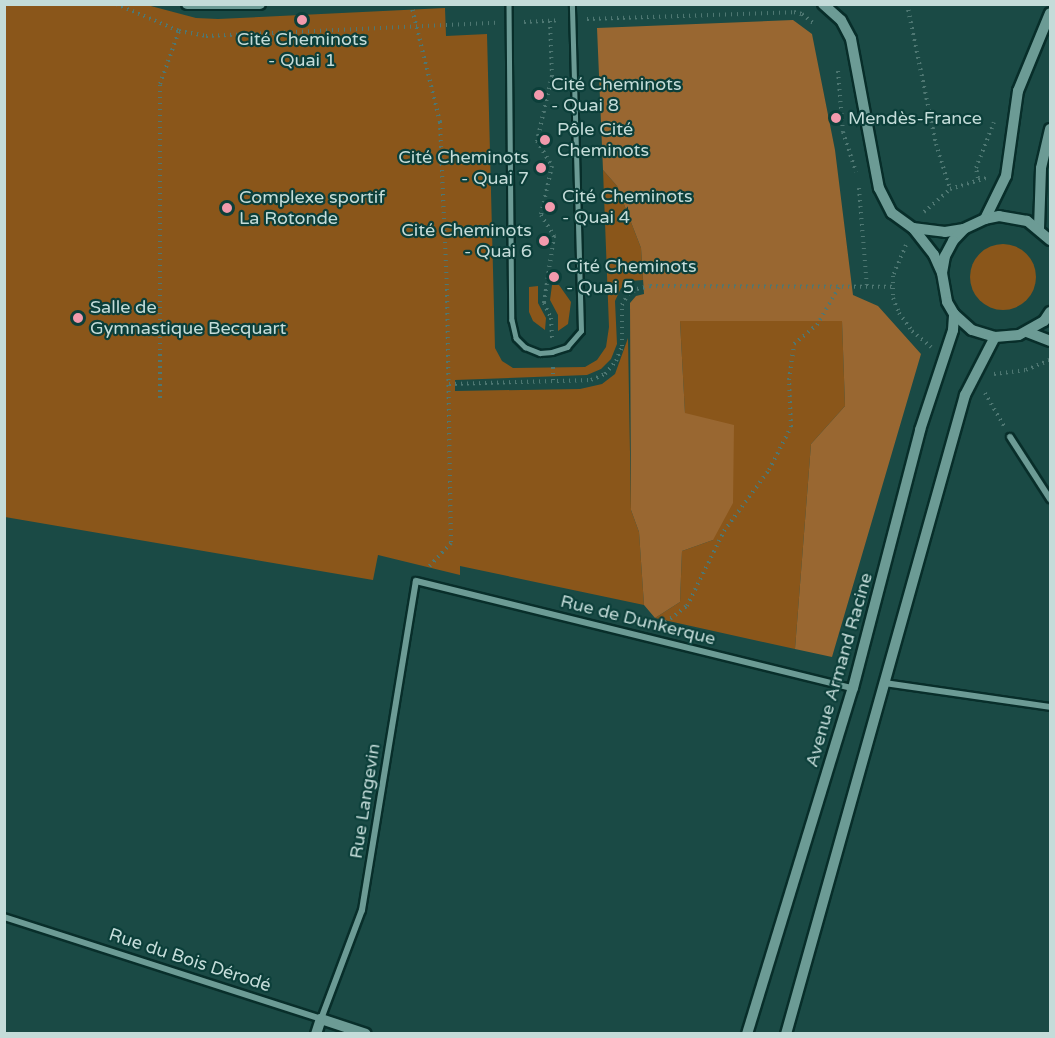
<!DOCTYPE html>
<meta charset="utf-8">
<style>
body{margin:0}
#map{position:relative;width:1055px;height:1038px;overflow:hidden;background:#1a4a45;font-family:"Varela Round",sans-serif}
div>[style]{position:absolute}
.green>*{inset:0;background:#8a561a}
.round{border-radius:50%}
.forest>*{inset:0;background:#996731}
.path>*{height:4px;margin-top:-2px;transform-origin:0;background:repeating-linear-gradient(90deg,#4e7772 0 1.5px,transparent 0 6px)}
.roads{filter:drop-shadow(2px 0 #082e2a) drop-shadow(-2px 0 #082e2a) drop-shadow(0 2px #082e2a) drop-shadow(0 -2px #082e2a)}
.service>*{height:4.5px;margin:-2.25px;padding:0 2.25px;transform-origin:2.25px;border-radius:2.25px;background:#6c9b95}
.minor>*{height:6px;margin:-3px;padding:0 3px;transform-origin:3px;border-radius:3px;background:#6c9b95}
.tertiary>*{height:10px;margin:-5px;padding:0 5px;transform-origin:5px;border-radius:5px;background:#6c9b95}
.dots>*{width:16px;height:16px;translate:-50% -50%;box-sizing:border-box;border:3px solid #0c3f3a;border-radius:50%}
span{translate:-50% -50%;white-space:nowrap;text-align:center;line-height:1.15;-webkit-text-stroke:4.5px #0c3f3a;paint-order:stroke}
.poi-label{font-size:18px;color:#c4dcd9}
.left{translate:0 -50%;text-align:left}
.right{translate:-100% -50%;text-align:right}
.street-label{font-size:18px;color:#c4dcd9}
.frame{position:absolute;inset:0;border:6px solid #c4dcd9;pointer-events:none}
</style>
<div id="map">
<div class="green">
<div style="clip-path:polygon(4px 5px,147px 5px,196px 18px,218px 19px,445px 8px,446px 36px,487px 34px,495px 348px,502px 361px,513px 368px,585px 367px,597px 360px,606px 347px,609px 327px,603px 170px,617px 186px,641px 248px,643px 280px,630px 281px,621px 288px,615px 301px,617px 344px,611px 359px,601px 369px,587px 375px,455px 380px,455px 391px,580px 389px,602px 384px,615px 374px,628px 338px,631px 510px,639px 532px,644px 605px,460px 566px,460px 575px,378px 555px,373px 580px,5px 517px)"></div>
<div class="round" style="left:970px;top:244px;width:66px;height:66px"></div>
<div style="clip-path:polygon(552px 285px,559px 285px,571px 302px,568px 324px,558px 331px,558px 315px,550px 300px)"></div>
<div style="clip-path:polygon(538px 286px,538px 303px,546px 318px,545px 330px,533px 321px,529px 312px,529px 287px)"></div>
<div style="clip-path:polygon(842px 320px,845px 406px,811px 444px,795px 649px,655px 618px,680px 602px,682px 551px,713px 540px,685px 414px,680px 321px)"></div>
</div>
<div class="forest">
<div style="clip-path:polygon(793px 20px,812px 34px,835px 150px,853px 295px,878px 306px,921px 354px,832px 657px,795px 649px,811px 444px,845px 406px,842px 321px,680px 321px,685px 413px,734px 425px,733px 503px,713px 540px,682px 551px,680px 602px,655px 618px,644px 605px,639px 532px,631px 510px,630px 303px,636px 296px,644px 294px,641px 248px,617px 186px,603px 170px,597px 28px)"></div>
</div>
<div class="path">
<div style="left:116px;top:4px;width:69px;rotate:23.2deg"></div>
<div style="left:179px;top:31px;width:27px;rotate:10deg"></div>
<div style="left:206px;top:36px;width:290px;rotate:-2.6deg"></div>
<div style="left:411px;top:4px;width:122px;rotate:76.2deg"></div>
<div style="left:440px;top:122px;width:167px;rotate:87.6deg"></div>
<div style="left:447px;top:289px;width:254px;rotate:89.1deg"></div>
<div style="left:451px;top:543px;width:33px;rotate:133deg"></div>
<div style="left:907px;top:4px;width:143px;rotate:78.3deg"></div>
<div style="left:936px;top:144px;width:47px;rotate:72.7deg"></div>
<div style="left:587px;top:19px;width:207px;rotate:-1.9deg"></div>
<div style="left:794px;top:12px;width:8px;rotate:14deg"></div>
<div style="left:802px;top:14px;width:14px;rotate:39deg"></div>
<div style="left:550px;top:21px;width:55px;rotate:87.9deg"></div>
<div style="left:552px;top:76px;width:67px;rotate:103deg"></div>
<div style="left:537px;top:141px;width:29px;rotate:59deg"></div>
<div style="left:552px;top:166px;width:50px;rotate:102.7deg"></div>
<div style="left:541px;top:215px;width:25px;rotate:58deg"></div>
<div style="left:554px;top:236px;width:68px;rotate:98.5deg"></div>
<div style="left:544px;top:303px;width:17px;rotate:65deg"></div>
<div style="left:551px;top:318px;width:20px;rotate:87deg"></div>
<div style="left:524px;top:22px;width:35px;rotate:-3deg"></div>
<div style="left:838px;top:71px;width:61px;rotate:85.3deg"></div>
<div style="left:843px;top:132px;width:42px;rotate:72deg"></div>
<div style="left:978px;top:178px;width:10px;rotate:-101deg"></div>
<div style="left:976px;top:168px;width:49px;rotate:-68.6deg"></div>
<div style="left:859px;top:188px;width:99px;rotate:85.4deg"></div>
<div style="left:924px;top:212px;width:35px;rotate:-41deg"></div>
<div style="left:950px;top:189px;width:39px;rotate:-17deg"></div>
<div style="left:906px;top:245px;width:34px;rotate:113deg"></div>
<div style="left:893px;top:276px;width:22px;rotate:90deg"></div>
<div style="left:893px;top:298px;width:16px;rotate:68deg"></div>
<div style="left:899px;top:313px;width:22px;rotate:54deg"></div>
<div style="left:912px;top:331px;width:25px;rotate:40deg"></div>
<div style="left:553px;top:367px;width:14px;rotate:90deg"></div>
<div style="left:994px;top:374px;width:32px;rotate:-7deg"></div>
<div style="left:1026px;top:370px;width:26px;rotate:-23deg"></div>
<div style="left:449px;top:384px;width:142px;rotate:-1.6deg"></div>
<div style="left:591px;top:380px;width:15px;rotate:-23deg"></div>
<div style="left:605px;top:374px;width:17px;rotate:-50deg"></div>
<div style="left:616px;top:361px;width:16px;rotate:-68deg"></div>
<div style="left:622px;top:346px;width:41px;rotate:-90deg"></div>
<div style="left:622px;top:305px;width:13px;rotate:-61deg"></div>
<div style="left:628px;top:294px;width:10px;rotate:-29deg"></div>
<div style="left:637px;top:289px;width:13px;rotate:-13deg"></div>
<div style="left:650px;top:286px;width:243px;rotate:0.2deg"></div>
<div style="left:985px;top:393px;width:38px;rotate:60deg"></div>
<div style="left:160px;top:398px;width:314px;rotate:-90deg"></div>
<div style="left:160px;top:84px;width:56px;rotate:-70.3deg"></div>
<div style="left:661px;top:626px;width:33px;rotate:-38deg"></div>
<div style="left:687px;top:606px;width:84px;rotate:-63.7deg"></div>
<div style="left:724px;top:531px;width:76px;rotate:-53.6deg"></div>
<div style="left:769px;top:470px;width:48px;rotate:-62.9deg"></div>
<div style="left:791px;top:427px;width:47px;rotate:-92.4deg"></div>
<div style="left:789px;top:380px;width:36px;rotate:-82deg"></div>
<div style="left:794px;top:344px;width:30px;rotate:-40deg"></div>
<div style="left:817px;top:325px;width:44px;rotate:-59.9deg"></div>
</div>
<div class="roads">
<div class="service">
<div style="left:509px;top:4px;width:316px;rotate:89.5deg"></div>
<div style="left:512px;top:320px;width:18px;rotate:77deg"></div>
<div style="left:516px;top:338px;width:13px;rotate:45deg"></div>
<div style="left:525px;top:347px;width:16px;rotate:22deg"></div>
<div style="left:540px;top:353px;width:12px;rotate:-5deg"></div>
<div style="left:552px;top:352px;width:16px;rotate:-18deg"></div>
<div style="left:567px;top:347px;width:21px;rotate:-49deg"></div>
<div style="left:581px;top:331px;width:327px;rotate:-91.6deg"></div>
</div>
<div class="minor">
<div style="left:1010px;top:437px;width:74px;rotate:57.2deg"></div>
<div style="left:884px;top:683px;width:168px;rotate:8.2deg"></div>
<div style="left:4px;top:917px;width:333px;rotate:17.8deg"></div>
<div style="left:321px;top:1019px;width:116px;rotate:-69.4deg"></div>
<div style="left:362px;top:910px;width:333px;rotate:-80.7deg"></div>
<div style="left:416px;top:581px;width:450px;rotate:13.8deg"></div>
</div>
<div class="tertiary">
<div style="left:187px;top:4px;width:73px"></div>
<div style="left:823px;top:4px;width:24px;rotate:42deg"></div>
<div style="left:841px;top:20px;width:21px;rotate:62deg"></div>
<div style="left:851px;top:39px;width:152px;rotate:79.4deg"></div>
<div style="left:879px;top:188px;width:28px;rotate:63deg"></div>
<div style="left:892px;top:213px;width:26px;rotate:36deg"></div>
<div style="left:913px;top:228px;width:34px;rotate:52deg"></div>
<div style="left:934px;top:255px;width:20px;rotate:66deg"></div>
<div style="left:985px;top:219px;width:48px;rotate:-64deg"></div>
<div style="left:1006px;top:176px;width:86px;rotate:-82deg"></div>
<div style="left:1018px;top:91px;width:84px;rotate:-67.7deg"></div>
<div style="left:913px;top:228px;width:32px;rotate:7deg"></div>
<div style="left:945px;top:232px;width:19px;rotate:-9deg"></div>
<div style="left:1039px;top:229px;width:61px;rotate:-88.1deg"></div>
<div style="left:1041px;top:168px;width:40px;rotate:-77deg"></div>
<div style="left:1050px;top:240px;width:30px;rotate:-140deg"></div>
<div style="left:1027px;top:221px;width:28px;rotate:-170deg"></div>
<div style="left:999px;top:216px;width:14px;rotate:168deg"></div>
<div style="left:985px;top:219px;width:23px;rotate:155deg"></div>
<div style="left:964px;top:229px;width:16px;rotate:133deg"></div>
<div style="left:953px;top:241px;width:17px;rotate:118deg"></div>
<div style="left:945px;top:256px;width:17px;rotate:100deg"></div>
<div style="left:942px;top:273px;width:29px;rotate:80deg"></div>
<div style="left:947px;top:302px;width:14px;rotate:60deg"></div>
<div style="left:954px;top:314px;width:24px;rotate:42deg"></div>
<div style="left:972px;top:330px;width:24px;rotate:17deg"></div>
<div style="left:995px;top:337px;width:24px;rotate:-5deg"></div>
<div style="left:1019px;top:335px;width:29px;rotate:-29deg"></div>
<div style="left:1044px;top:321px;width:11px;rotate:-56deg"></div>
<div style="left:1027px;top:332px;width:25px;rotate:21deg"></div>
<div style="left:316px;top:1034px;width:16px;rotate:-72deg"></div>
<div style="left:321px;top:1019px;width:47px;rotate:18.4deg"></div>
<div style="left:747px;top:1034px;width:362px;rotate:-73deg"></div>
<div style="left:853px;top:688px;width:267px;rotate:-75.4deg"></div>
<div style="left:920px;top:430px;width:105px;rotate:-71.7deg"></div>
<div style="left:953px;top:330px;width:16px;rotate:-86deg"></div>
<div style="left:786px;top:1034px;width:664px;rotate:-74.35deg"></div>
<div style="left:965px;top:395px;width:65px;rotate:-62.7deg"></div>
</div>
</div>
<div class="dots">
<div style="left:302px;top:20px;background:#f29aad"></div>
<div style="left:539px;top:95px;background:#f29aad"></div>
<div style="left:836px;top:118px;background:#f29aad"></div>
<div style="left:545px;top:140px;background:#f29aad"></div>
<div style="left:541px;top:168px;background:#f29aad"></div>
<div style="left:550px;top:207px;background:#f29aad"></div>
<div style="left:227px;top:208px;background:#f29aad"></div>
<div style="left:544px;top:241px;background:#f29aad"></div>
<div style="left:554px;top:277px;background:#f29aad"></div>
<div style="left:78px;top:318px;background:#f29aad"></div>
</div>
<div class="poi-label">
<span style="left:302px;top:50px">Cité Cheminots<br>- Quai 1</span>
<span class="left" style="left:551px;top:95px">Cité Cheminots<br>- Quai 8</span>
<span class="left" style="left:848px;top:118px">Mendès-France</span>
<span class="left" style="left:557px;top:140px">Pôle Cité<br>Cheminots</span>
<span class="right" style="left:529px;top:168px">Cité Cheminots<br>- Quai 7</span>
<span class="left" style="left:562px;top:207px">Cité Cheminots<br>- Quai 4</span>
<span class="left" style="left:239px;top:208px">Complexe sportif<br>La Rotonde</span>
<span class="right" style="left:532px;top:241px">Cité Cheminots<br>- Quai 6</span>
<span class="left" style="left:566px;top:277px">Cité Cheminots<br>- Quai 5</span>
<span class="left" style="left:90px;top:318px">Salle de<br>Gymnastique Becquart</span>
</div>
<div class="street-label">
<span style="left:638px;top:620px;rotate:14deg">Rue de Dunkerque</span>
<span style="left:839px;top:670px;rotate:-74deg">Avenue Armand Racine</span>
<span style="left:365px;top:801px;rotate:-81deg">Rue Langevin</span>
<span style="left:190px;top:960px;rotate:18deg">Rue du Bois Dérodé</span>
</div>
<div class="frame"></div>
</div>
